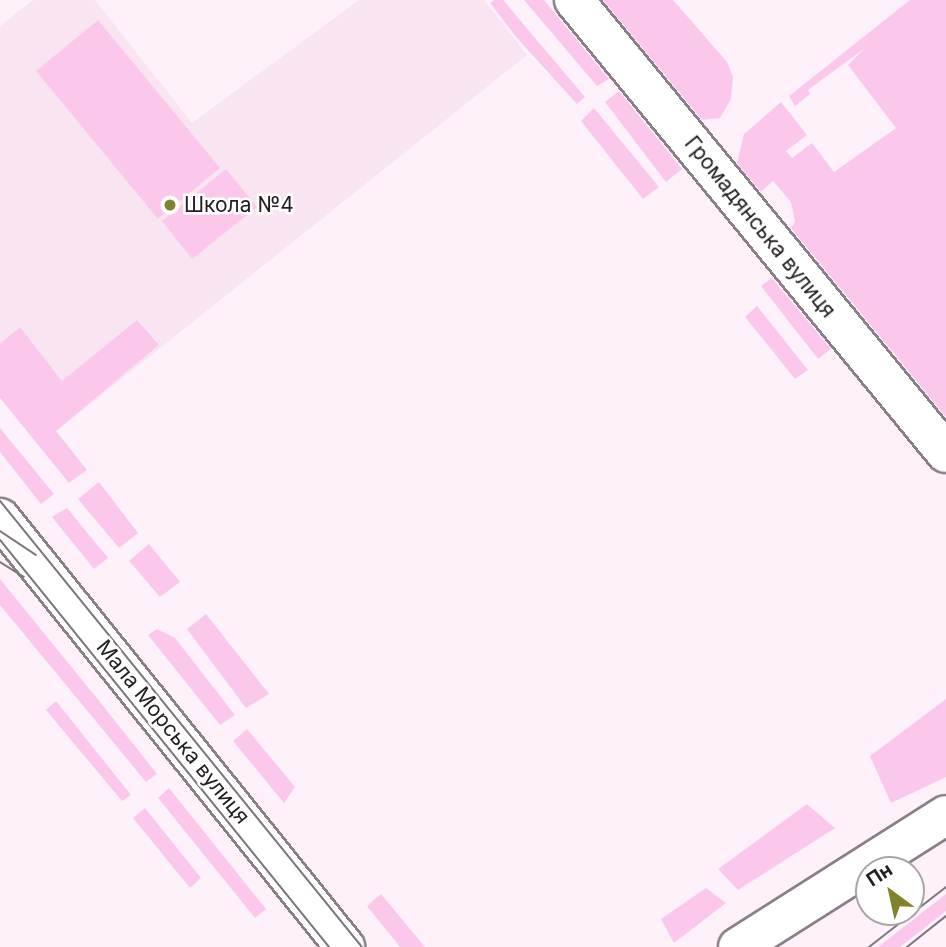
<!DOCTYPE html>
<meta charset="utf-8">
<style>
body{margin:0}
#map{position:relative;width:946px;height:947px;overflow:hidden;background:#fef1fa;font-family:Inter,sans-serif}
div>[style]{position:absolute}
.built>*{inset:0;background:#f9e4f2}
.green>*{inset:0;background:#fbc8ec}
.roads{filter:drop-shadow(2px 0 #8b7f87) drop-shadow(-2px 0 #8b7f87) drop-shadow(0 2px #8b7f87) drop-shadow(0 -2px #8b7f87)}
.minor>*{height:38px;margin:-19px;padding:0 19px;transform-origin:19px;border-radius:19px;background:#fff}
.tram>*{height:2px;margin:-1px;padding:0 1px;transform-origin:1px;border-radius:1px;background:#7f767c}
.dots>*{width:19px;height:19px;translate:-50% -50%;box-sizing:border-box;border:4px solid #fff;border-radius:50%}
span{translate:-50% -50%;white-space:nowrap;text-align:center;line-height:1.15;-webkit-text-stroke:5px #fff;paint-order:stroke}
.poi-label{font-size:21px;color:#231e21}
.left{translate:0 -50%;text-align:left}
.street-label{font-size:21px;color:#231e21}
.north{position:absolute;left:855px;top:856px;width:70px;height:70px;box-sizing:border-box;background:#fff;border:2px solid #a7a5a6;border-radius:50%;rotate:327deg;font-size:19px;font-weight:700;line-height:28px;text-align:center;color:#231e21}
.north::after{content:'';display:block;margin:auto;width:24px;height:32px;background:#81822c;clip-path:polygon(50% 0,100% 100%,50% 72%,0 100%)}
</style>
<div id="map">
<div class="built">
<div style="clip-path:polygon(33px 0,95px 0,192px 123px,359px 0,484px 0,527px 55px,59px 429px,0 357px,0 26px)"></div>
</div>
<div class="green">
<div style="clip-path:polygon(494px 0,503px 0,585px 97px,577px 104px,517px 38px,490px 3px)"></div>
<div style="clip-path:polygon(524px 0,544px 0,609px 79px,597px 86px)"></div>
<div style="clip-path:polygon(603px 0,673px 0,727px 62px,733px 77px,731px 99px,720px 118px,702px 120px)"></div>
<div style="clip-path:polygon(910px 0,946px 0,946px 417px,791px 228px,795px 222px,791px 202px,773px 181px,761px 192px,737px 163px,744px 134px,781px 102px,807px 135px,786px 151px,792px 158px,812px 143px,834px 172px,896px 128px,848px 65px,865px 48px,808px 90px,810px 94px,795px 106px,789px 96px)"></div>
<div style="clip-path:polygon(98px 20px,220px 168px,158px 219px,36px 71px)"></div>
<div style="clip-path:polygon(619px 91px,682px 169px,666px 182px,605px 102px)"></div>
<div style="clip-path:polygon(594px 108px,659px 187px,643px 199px,581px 121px)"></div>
<div style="clip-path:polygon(226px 169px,257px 207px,192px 259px,162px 221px)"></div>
<div style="clip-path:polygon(772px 278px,831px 349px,818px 359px,761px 286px)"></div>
<div style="clip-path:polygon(757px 306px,808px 370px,795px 379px,745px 317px)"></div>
<div style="clip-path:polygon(137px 320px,159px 345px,56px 431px,87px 470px,69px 483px,0 398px,0 344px,20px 327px,62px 381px)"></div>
<div style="clip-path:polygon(0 428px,54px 494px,41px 504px,0 452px)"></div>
<div style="clip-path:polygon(99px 482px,138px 533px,119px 548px,78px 499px)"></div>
<div style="clip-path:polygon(67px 508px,108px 558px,94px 569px,52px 517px)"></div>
<div style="clip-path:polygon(149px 544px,180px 582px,160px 597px,129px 561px)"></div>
<div style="clip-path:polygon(0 579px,104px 707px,157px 774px,146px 782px,0 605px)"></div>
<div style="clip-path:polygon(206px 614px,269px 694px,246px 708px,187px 629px)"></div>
<div style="clip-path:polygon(157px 629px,175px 638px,235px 715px,220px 725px,148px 635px)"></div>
<div style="clip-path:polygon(946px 699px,946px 777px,891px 803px,870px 756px)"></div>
<div style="clip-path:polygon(56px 701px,131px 795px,122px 801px,46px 710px)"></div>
<div style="clip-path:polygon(247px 729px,295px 787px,284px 803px,233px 741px)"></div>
<div style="clip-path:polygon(169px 788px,266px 909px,255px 918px,158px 798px)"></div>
<div style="clip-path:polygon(807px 804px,835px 828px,738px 890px,718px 869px)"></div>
<div style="clip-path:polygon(145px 808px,201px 878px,190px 888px,133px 818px)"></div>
<div style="clip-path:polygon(706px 888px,726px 903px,674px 943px,661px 919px)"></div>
<div style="clip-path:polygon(381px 894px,425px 947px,400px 947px,367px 906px)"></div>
<div style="clip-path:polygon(946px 894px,946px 911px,900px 947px,878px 947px)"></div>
</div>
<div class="roads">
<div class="minor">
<div style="left:574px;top:0;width:586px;rotate:50.61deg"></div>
<div style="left:0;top:518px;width:551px;rotate:51.19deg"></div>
<div style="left:738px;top:947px;width:246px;rotate:-32.4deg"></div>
</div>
</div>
<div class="tram">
<div style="left:0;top:501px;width:574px;rotate:50.94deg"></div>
<div style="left:0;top:531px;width:43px;rotate:33.7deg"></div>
<div style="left:0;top:540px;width:523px;rotate:51.05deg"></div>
<div style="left:0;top:562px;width:28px;rotate:32deg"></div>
<div style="left:869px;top:947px;width:98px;rotate:-37.9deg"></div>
<div style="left:907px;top:947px;width:50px;rotate:-38.5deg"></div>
</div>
<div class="dots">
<div style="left:170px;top:205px;background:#81822c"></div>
</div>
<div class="poi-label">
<span class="left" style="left:184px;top:205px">Школа №4</span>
</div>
<div class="street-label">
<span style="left:760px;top:227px;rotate:51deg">Громадянська вулиця</span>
<span style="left:173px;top:732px;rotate:51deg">Мала Морська вулиця</span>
</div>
<div class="north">Пн</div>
</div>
